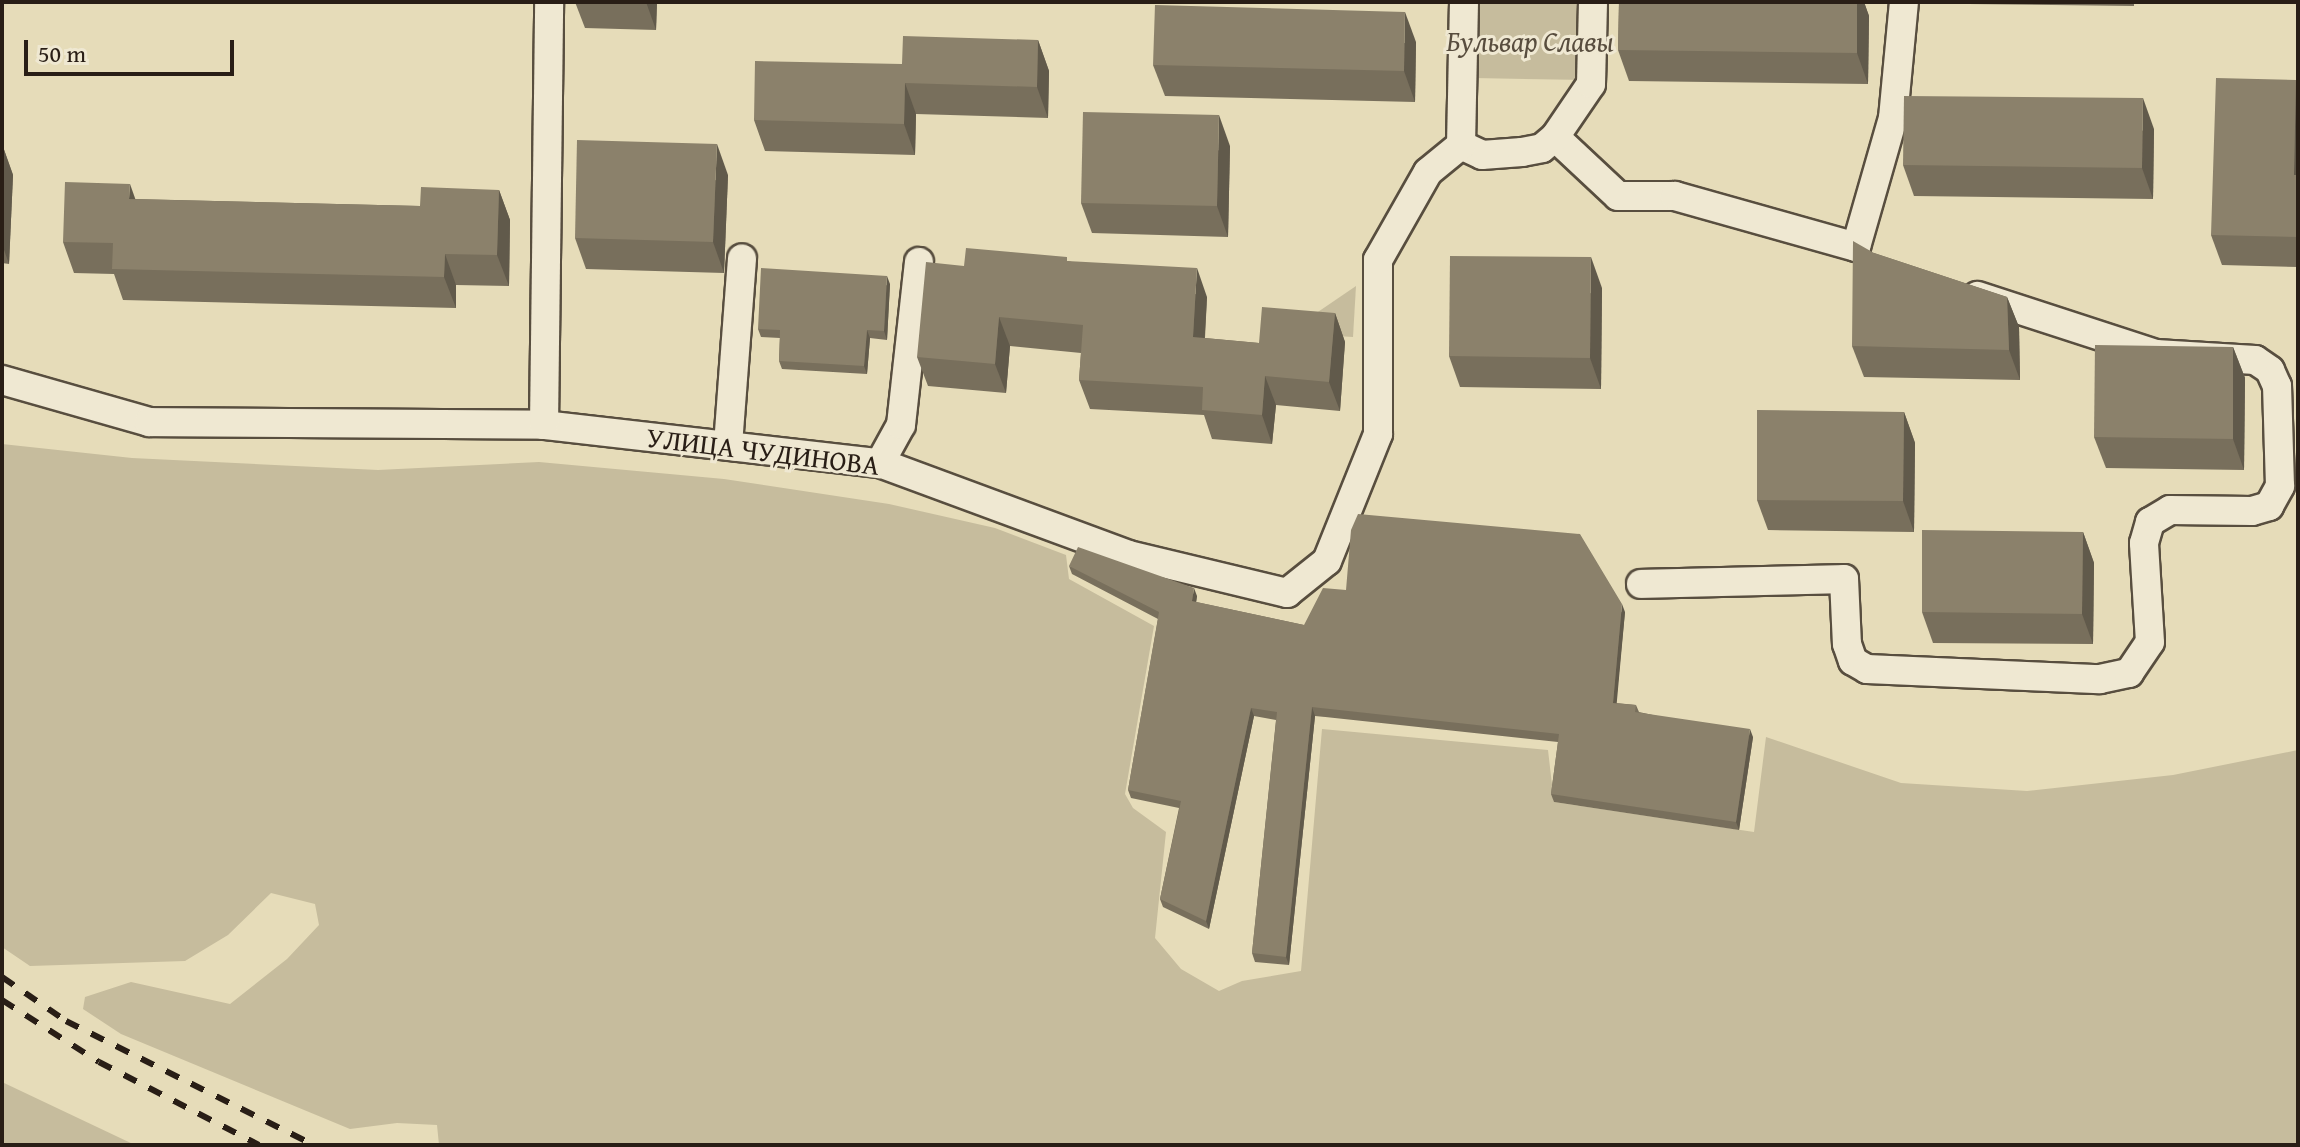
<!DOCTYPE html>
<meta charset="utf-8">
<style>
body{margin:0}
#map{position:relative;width:2300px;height:1147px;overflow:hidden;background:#e6dcb9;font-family:"Gentium Book Plus",serif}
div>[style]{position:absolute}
.green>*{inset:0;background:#c6bc9d}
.roads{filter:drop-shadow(2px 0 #584e3f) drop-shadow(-2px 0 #584e3f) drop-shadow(0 2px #584e3f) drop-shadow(0 -2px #584e3f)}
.minor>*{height:28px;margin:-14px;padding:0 14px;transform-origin:14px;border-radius:14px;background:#efe8d2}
.rail>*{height:6px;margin-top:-3px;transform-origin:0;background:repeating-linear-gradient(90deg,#291e16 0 14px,transparent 0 28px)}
.wall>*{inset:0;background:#786f5c}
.shaded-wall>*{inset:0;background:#615a4b}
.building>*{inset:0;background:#8b816b}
span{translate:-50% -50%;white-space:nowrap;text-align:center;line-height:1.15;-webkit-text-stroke:6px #efe8d2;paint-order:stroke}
.park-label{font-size:28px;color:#584d3e;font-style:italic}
.street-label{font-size:28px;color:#291e16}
.frame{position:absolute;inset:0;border:4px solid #291e16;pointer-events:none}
.scale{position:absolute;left:24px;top:40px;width:210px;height:36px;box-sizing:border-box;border:4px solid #291e16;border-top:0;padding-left:10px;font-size:24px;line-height:28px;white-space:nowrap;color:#291e16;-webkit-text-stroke:6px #efe8d2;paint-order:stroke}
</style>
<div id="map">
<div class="green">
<div style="clip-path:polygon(1474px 2px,1587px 2px,1586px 80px,1473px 78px)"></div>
<div style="clip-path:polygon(1356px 286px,1353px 337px,1287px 333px)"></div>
<div style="clip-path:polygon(2px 444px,132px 458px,378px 470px,539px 462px,724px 479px,889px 504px,995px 528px,1066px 555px,1069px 579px,1154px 626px,1125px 794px,1133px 808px,1166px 832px,1155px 938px,1181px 969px,1219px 991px,1242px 981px,1301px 971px,1322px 729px,1548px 750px,1554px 802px,1754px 832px,1766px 737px,1901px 783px,2027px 791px,2173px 775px,2298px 750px,2298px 1145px,439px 1145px,437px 1125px,397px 1123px,350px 1129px,121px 1034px,83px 1009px,85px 997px,131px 982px,230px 1004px,287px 959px,319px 925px,315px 904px,271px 893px,228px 935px,185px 961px,30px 966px,2px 947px)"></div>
<div style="clip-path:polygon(2px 1082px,135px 1145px,2px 1145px)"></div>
</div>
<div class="roads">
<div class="minor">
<div style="left:1555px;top:137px;width:86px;rotate:43.1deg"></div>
<div style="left:1618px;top:196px;width:57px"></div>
<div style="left:1675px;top:196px;width:188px;rotate:15.7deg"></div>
<div style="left:1856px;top:247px;width:134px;rotate:-74deg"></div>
<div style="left:1893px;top:118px;width:117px;rotate:-84.6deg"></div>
<div style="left:1461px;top:145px;width:23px;rotate:25deg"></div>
<div style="left:1482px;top:155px;width:40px;rotate:-4.3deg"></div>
<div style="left:1522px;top:152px;width:20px;rotate:-11deg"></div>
<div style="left:1542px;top:148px;width:17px;rotate:-40deg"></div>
<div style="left:1555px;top:137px;width:64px;rotate:-55.8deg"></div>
<div style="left:1591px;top:84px;width:82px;rotate:-88.6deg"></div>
<div style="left:1461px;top:145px;width:143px;rotate:-88.8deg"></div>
<div style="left:2px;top:380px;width:153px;rotate:15.9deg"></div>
<div style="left:149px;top:422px;width:395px;rotate:0.4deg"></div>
<div style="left:544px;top:425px;width:338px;rotate:6.5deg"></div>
<div style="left:880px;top:463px;width:265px;rotate:20.3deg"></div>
<div style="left:1129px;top:555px;width:163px;rotate:13.5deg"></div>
<div style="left:1287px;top:593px;width:51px;rotate:-38.7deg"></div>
<div style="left:1327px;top:561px;width:137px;rotate:-68.1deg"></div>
<div style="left:1378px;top:434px;width:174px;rotate:-90deg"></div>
<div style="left:1378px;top:260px;width:101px;rotate:-60.4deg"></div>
<div style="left:1428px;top:172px;width:43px;rotate:-39.3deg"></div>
<div style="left:544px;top:425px;width:423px;rotate:-89.3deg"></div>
<div style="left:728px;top:445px;width:187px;rotate:-85.7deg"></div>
<div style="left:880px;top:463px;width:43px;rotate:-61.1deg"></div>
<div style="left:901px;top:425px;width:164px;rotate:-83.7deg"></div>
<div style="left:1641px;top:584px;width:203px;rotate:-1.4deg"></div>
<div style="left:1844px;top:579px;width:65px;rotate:87.4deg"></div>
<div style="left:1847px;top:644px;width:18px;rotate:71deg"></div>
<div style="left:1853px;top:661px;width:16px;rotate:30deg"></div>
<div style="left:1867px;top:669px;width:233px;rotate:2.5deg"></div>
<div style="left:2100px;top:679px;width:30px;rotate:-12deg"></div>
<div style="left:2129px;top:673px;width:37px;rotate:-56deg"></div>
<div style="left:2150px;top:642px;width:99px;rotate:-93.5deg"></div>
<div style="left:2144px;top:543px;width:22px;rotate:-74deg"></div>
<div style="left:2150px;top:522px;width:23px;rotate:-31deg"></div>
<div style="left:2170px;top:510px;width:82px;rotate:0.7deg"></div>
<div style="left:2252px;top:511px;width:18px;rotate:-16deg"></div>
<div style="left:2269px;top:506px;width:23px;rotate:-61deg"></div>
<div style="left:2280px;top:486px;width:100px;rotate:-91.7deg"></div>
<div style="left:2277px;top:386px;width:17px;rotate:-114deg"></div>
<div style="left:2270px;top:370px;width:18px;rotate:-146deg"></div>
<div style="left:2255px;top:360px;width:99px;rotate:-176.5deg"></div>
<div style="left:2156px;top:354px;width:188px;rotate:-162deg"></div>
</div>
</div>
<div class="rail">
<div style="left:2px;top:977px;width:78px;rotate:34.5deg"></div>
<div style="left:66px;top:1021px;width:277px;rotate:26.6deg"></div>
<div style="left:2px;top:1000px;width:115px;rotate:32.6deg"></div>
<div style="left:99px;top:1062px;width:180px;rotate:27.4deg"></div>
</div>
<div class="wall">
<div style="clip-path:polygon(575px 2px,657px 2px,656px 30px,585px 28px)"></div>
<div style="clip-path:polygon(1619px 2px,1864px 2px,1869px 16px,1868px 84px,1629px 81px,1618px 50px)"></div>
<div style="clip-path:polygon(1967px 2px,2134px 2px,2134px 6px,1968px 4px)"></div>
<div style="clip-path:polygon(1038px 40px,1049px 71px,1048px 118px,916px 114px,915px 155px,765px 151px,754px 120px,902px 64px)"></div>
<div style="clip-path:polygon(1416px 42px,1415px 102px,1165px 96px,1153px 65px)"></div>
<div style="clip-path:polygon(2296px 80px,2298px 86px,2298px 267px,2222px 265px,2211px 235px)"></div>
<div style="clip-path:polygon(2154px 129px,2153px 199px,1914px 196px,1903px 165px)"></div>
<div style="clip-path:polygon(2px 144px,13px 175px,9px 264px,2px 263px)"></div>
<div style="clip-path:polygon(1230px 146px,1228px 237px,1092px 233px,1081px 203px)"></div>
<div style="clip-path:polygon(728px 175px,724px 273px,586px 269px,575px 238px)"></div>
<div style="clip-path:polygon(499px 190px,510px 220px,509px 286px,456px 285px,456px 308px,123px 300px,114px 274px,74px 273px,63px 242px,135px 199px,420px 206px)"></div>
<div style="clip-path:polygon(1874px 253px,2007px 297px,2019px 327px,2020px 380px,1864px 377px,1852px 346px)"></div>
<div style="clip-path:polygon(1068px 261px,1207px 297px,1205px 338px,1259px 343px,1335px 313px,1345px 342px,1340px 411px,1276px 405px,1272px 444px,1212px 439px,1204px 415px,1090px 409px,1079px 380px,1081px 353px,1010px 346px,1006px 393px,928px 386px,917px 357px)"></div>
<div style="clip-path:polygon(890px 284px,887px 340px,870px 338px,867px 374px,782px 369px,779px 361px,780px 338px,761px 337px,758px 329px)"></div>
<div style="clip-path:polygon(1602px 288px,1601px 389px,1460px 387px,1449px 356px)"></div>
<div style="clip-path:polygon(2233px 347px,2245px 378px,2244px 470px,2106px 468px,2094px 437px)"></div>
<div style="clip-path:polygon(1904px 412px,1915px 443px,1914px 532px,1768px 530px,1757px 500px)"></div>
<div style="clip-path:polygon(2083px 532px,2094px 563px,2093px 644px,1933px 643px,1922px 612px)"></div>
<div style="clip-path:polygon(1069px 566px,1197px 596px,1196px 602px,1304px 625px,1625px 612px,1616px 703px,1636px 705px,1639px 712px,1753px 737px,1739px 830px,1554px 802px,1551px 794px,1558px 742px,1315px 716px,1289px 965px,1255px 962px,1252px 953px,1276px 720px,1254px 716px,1209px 929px,1163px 907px,1160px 899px,1179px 808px,1131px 798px,1128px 790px,1158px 619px,1072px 574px)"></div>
</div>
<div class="shaded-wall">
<div style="clip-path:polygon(646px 2px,657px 2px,656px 30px)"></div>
<div style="clip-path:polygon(1857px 2px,1864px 2px,1869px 16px,1868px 84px,1857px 53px)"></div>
<div style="clip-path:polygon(1405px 12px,1416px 42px,1415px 102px,1404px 71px)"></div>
<div style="clip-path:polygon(1038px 40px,1049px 71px,1048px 118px,1037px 87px)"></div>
<div style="clip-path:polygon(2296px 80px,2298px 86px,2298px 186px,2294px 175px)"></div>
<div style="clip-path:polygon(905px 83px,916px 114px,915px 155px,904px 124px)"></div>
<div style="clip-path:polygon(2143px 98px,2154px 129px,2153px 199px,2142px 168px)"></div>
<div style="clip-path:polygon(1219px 115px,1230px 146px,1228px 237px,1217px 206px)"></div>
<div style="clip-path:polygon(2px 144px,13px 175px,9px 264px,2px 244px)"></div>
<div style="clip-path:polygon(717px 144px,728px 175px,724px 273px,713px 242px)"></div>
<div style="clip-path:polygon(130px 184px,141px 215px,129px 199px)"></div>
<div style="clip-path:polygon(499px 190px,510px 220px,509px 286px,497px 255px)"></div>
<div style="clip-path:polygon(445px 254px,456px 285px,456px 308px,444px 277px)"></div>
<div style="clip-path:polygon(1591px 257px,1602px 288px,1601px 389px,1590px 358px)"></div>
<div style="clip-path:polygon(1197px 268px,1207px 297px,1203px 366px,1193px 337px)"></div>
<div style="clip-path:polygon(887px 276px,890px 284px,887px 340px,884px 331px)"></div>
<div style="clip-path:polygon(2007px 297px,2019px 327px,2020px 380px,2009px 350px)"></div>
<div style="clip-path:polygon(1335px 313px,1345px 342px,1340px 411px,1329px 382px)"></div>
<div style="clip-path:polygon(999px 317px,1010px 346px,1006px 393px,995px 364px)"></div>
<div style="clip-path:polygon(867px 330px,870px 338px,867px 374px,864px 366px)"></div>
<div style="clip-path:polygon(2233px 347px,2245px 378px,2244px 470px,2233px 439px)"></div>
<div style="clip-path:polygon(1265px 376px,1276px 405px,1272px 444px,1262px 415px)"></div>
<div style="clip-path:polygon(1904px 412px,1915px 443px,1914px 532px,1903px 501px)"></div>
<div style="clip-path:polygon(2083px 532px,2094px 563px,2093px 644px,2082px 614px)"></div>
<div style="clip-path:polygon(1194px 588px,1197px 596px,1195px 610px,1192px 601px)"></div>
<div style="clip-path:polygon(1622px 604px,1625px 612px,1616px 711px,1613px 703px)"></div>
<div style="clip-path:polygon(1312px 707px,1315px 716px,1289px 965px,1286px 957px)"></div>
<div style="clip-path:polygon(1251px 708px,1254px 716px,1209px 929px,1206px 921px)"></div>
<div style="clip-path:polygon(1750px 729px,1753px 737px,1739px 830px,1736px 822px)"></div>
</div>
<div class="building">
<div style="clip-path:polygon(1619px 2px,1857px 2px,1857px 53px,1618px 50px)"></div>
<div style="clip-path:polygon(1155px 5px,1405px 12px,1404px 71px,1153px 65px)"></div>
<div style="clip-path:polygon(903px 36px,1038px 40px,1037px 87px,905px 83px,904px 124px,754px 120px,755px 61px,902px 64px)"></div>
<div style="clip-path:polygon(2216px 78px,2296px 80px,2294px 175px,2298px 175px,2298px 237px,2211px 235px)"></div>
<div style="clip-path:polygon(1904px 96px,2143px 98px,2142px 168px,1903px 165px)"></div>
<div style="clip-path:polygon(1083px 112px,1219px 115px,1217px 206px,1081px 203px)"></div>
<div style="clip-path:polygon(577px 140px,717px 144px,713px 242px,575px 238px)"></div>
<div style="clip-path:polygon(65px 182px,130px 184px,129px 199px,420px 206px,421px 187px,499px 190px,497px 255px,445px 254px,444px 277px,112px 269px,113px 243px,63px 242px)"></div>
<div style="clip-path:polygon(1853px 241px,1874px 253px,2007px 297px,2009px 350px,1852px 346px)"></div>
<div style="clip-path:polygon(966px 248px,1067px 257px,1067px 261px,1197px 268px,1193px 337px,1259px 343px,1262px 307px,1335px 313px,1329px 382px,1265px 376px,1262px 415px,1202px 410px,1203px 387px,1079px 380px,1083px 325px,999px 317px,995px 364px,917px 357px,926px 262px,964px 266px)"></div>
<div style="clip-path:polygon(1450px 256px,1591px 257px,1590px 358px,1449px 356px)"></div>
<div style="clip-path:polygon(761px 268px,887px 276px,884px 331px,867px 330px,864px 366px,779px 361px,780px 330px,758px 329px)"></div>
<div style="clip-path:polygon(2095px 345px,2233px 347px,2233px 439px,2094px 437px)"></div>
<div style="clip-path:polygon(1757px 410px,1904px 412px,1903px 501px,1757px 500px)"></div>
<div style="clip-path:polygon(1358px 514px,1580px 534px,1622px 604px,1613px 703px,1636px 705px,1635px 712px,1750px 729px,1736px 822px,1551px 794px,1559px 734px,1312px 707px,1286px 957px,1252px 953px,1277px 712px,1251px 708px,1206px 921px,1160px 899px,1181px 801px,1128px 790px,1159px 612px,1069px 566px,1078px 547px,1194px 588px,1192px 601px,1304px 625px,1323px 588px,1346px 590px,1351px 530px)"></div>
<div style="clip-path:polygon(1922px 530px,2083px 532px,2082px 614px,1922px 612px)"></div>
</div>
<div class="park-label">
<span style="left:1530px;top:41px">Бульвар Славы</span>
</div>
<div class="street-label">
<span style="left:763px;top:451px;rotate:7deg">УЛИЦА ЧУДИНОВА</span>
</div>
<div class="frame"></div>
<div class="scale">50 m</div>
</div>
